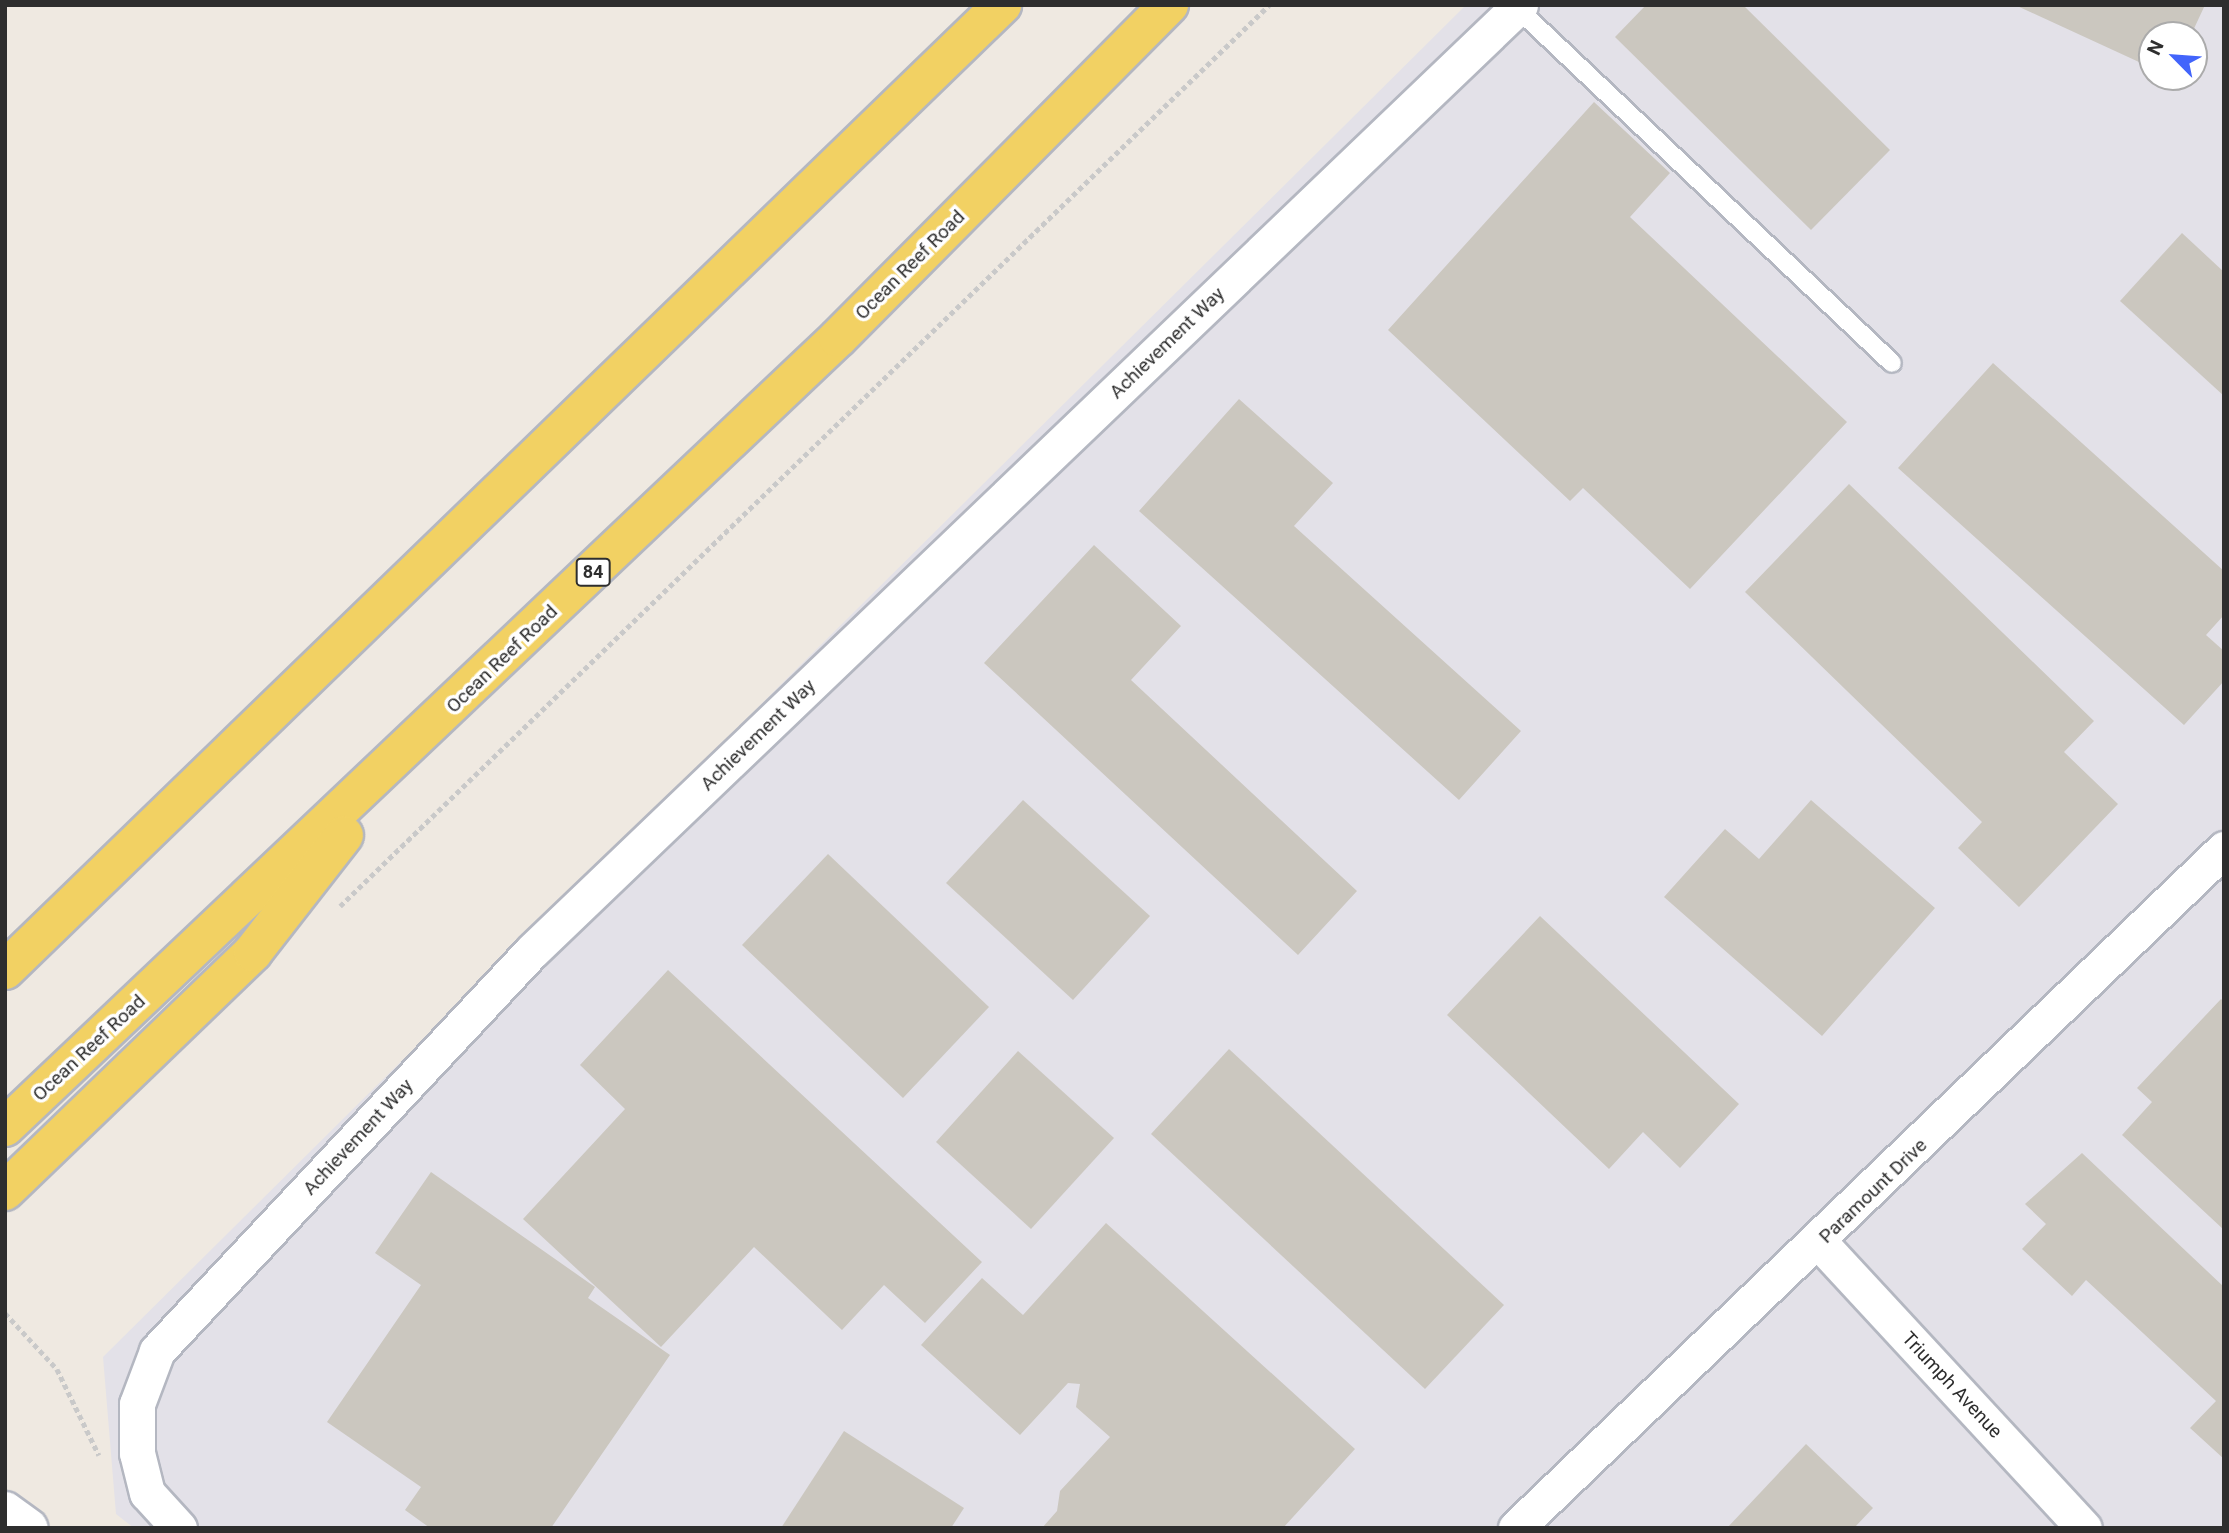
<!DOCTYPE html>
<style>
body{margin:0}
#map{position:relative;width:2229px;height:1533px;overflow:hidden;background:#efe9e1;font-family:Roboto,sans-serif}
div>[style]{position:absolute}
.industrial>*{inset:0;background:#e3e1e8}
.building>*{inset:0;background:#cbc7bf}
.path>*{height:4.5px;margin-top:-2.25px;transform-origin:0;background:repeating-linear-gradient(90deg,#c9c9c9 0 5px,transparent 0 8.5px)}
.roads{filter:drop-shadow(2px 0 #b4b7c1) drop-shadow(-2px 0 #b4b7c1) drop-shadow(0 2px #b4b7c1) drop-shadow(0 -2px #b4b7c1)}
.lane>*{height:18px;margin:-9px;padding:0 9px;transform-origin:9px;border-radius:9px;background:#fff}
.street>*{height:35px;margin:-17.5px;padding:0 17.5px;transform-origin:17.5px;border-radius:17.5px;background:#fff}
.secondary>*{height:38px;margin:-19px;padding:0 19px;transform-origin:19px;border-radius:19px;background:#fff}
.primary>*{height:38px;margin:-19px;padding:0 19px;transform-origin:19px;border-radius:19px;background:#f2d163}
span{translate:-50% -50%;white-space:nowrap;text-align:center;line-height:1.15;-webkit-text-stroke:7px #fff;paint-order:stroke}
.shield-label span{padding:2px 5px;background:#fff;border:2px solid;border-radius:5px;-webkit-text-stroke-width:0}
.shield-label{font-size:18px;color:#2e2e2e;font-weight:700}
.street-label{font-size:19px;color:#2e2e2e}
.frame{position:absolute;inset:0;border:7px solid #2e2e2e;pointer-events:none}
.north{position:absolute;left:2138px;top:21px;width:70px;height:70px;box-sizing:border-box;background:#fff;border:2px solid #ababab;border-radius:50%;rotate:295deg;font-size:19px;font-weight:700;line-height:28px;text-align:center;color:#2e2e2e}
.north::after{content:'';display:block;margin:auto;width:24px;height:32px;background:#4264fb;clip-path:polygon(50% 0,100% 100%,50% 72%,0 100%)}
</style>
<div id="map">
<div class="industrial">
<div style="clip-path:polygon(evenodd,1466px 5px,2224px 5px,2224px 1528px,134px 1528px,116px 1514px,103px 1357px,1466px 5px,2152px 35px,2194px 35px,2194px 77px,2152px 77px,2152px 35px)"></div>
</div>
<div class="building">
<div style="clip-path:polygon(1646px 5px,1743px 5px,1890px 150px,1811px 230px,1615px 37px)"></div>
<div style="clip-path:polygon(2015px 5px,2205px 5px,2191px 35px,2152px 35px,2152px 68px)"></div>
<div style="clip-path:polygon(1594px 102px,1670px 173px,1630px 217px,1847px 422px,1690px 589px,1583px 488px,1570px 501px,1388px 330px)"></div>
<div style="clip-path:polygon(2182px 233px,2224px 272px,2224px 396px,2120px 301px)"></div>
<div style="clip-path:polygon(1993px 363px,2224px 571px,2224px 615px,2206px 635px,2224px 651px,2224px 681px,2184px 725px,1898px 468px)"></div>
<div style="clip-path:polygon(1239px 399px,1333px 483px,1294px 526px,1521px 731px,1459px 800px,1139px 511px)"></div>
<div style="clip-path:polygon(1849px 484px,2094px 721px,2064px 752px,2118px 804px,2019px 907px,1958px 848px,1982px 822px,1745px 592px)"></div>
<div style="clip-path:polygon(1094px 545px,1181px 626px,1131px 680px,1357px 891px,1298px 955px,984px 663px)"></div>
<div style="clip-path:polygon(1023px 800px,1150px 916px,1073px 1000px,946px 883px)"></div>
<div style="clip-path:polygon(1811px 800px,1935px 908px,1822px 1036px,1664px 897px,1725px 829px,1759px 859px)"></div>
<div style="clip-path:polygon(828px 854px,989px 1007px,903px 1098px,742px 945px)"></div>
<div style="clip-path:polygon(1540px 916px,1739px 1104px,1680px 1168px,1643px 1132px,1609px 1169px,1447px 1015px)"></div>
<div style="clip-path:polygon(668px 970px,982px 1262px,925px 1323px,884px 1285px,842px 1330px,754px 1247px,661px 1347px,523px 1219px,625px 1109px,580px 1065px)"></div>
<div style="clip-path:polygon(2221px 999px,2224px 1002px,2224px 1230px,2122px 1135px,2152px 1102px,2137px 1088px)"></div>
<div style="clip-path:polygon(1229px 1049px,1504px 1305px,1425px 1389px,1151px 1134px)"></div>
<div style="clip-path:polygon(1018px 1051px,1114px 1138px,1031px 1229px,936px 1142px)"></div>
<div style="clip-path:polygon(2082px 1153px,2224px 1287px,2224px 1459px,2190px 1428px,2216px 1401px,2086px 1280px,2072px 1296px,2022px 1249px,2046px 1224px,2025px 1204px)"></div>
<div style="clip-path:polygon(431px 1172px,595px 1287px,588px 1298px,670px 1355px,551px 1528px,430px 1528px,405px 1510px,421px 1487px,327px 1422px,421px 1285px,375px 1253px)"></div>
<div style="clip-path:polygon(1106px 1223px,1355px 1449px,1283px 1528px,1042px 1528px,1057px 1511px,1060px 1491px,1110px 1437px,1076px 1407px,1080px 1384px,1068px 1383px,1020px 1435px,921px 1345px,982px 1278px,1023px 1315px)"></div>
<div style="clip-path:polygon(844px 1431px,964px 1508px,951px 1528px,781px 1528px)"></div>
<div style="clip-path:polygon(1806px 1444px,1873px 1508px,1854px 1528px,1727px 1528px)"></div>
</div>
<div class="path">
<div style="left:340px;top:906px;width:1294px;rotate:-44.12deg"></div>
<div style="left:5px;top:1313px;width:76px;rotate:47.1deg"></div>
<div style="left:57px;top:1369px;width:96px;rotate:64deg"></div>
</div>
<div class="roads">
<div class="lane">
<div style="left:1517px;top:8px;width:516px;rotate:43.43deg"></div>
</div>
<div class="street">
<div style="left:1820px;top:1243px;width:388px;rotate:47.2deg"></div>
<div style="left:179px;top:1528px;width:47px;rotate:-132.4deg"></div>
<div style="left:147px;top:1493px;width:41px;rotate:-104deg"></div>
<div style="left:137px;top:1453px;width:49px;rotate:-90deg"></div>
<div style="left:137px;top:1404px;width:57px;rotate:-69.3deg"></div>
<div style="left:157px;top:1351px;width:548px;rotate:-46.85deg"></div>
<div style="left:532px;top:951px;width:1368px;rotate:-43.76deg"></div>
<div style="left:1516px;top:1528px;width:981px;rotate:-43.8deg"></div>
</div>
<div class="secondary">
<div style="left:5px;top:1511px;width:29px;rotate:36deg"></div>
</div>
<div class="primary">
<div style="left:5px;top:970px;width:1388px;rotate:-44.07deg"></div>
<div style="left:5px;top:1127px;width:1147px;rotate:-43.45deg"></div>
<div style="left:838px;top:338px;width:470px;rotate:-45.2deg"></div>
<div style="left:5px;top:1191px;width:344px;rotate:-43.9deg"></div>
<div style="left:253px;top:952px;width:148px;rotate:-52.1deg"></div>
</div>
</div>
<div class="shield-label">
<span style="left:593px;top:572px">84</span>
</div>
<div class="street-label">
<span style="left:910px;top:265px;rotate:-45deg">Ocean Reef Road</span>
<span style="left:1167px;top:343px;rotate:-44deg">Achievement Way</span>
<span style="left:502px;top:659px;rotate:-44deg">Ocean Reef Road</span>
<span style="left:758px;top:735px;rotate:-44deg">Achievement Way</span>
<span style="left:89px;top:1048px;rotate:-43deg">Ocean Reef Road</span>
<span style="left:358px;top:1137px;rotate:-47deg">Achievement Way</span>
<span style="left:1873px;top:1191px;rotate:-44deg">Paramount Drive</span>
<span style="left:1952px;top:1385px;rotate:47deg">Triumph Avenue</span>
</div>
<div class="frame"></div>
<div class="north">N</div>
</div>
